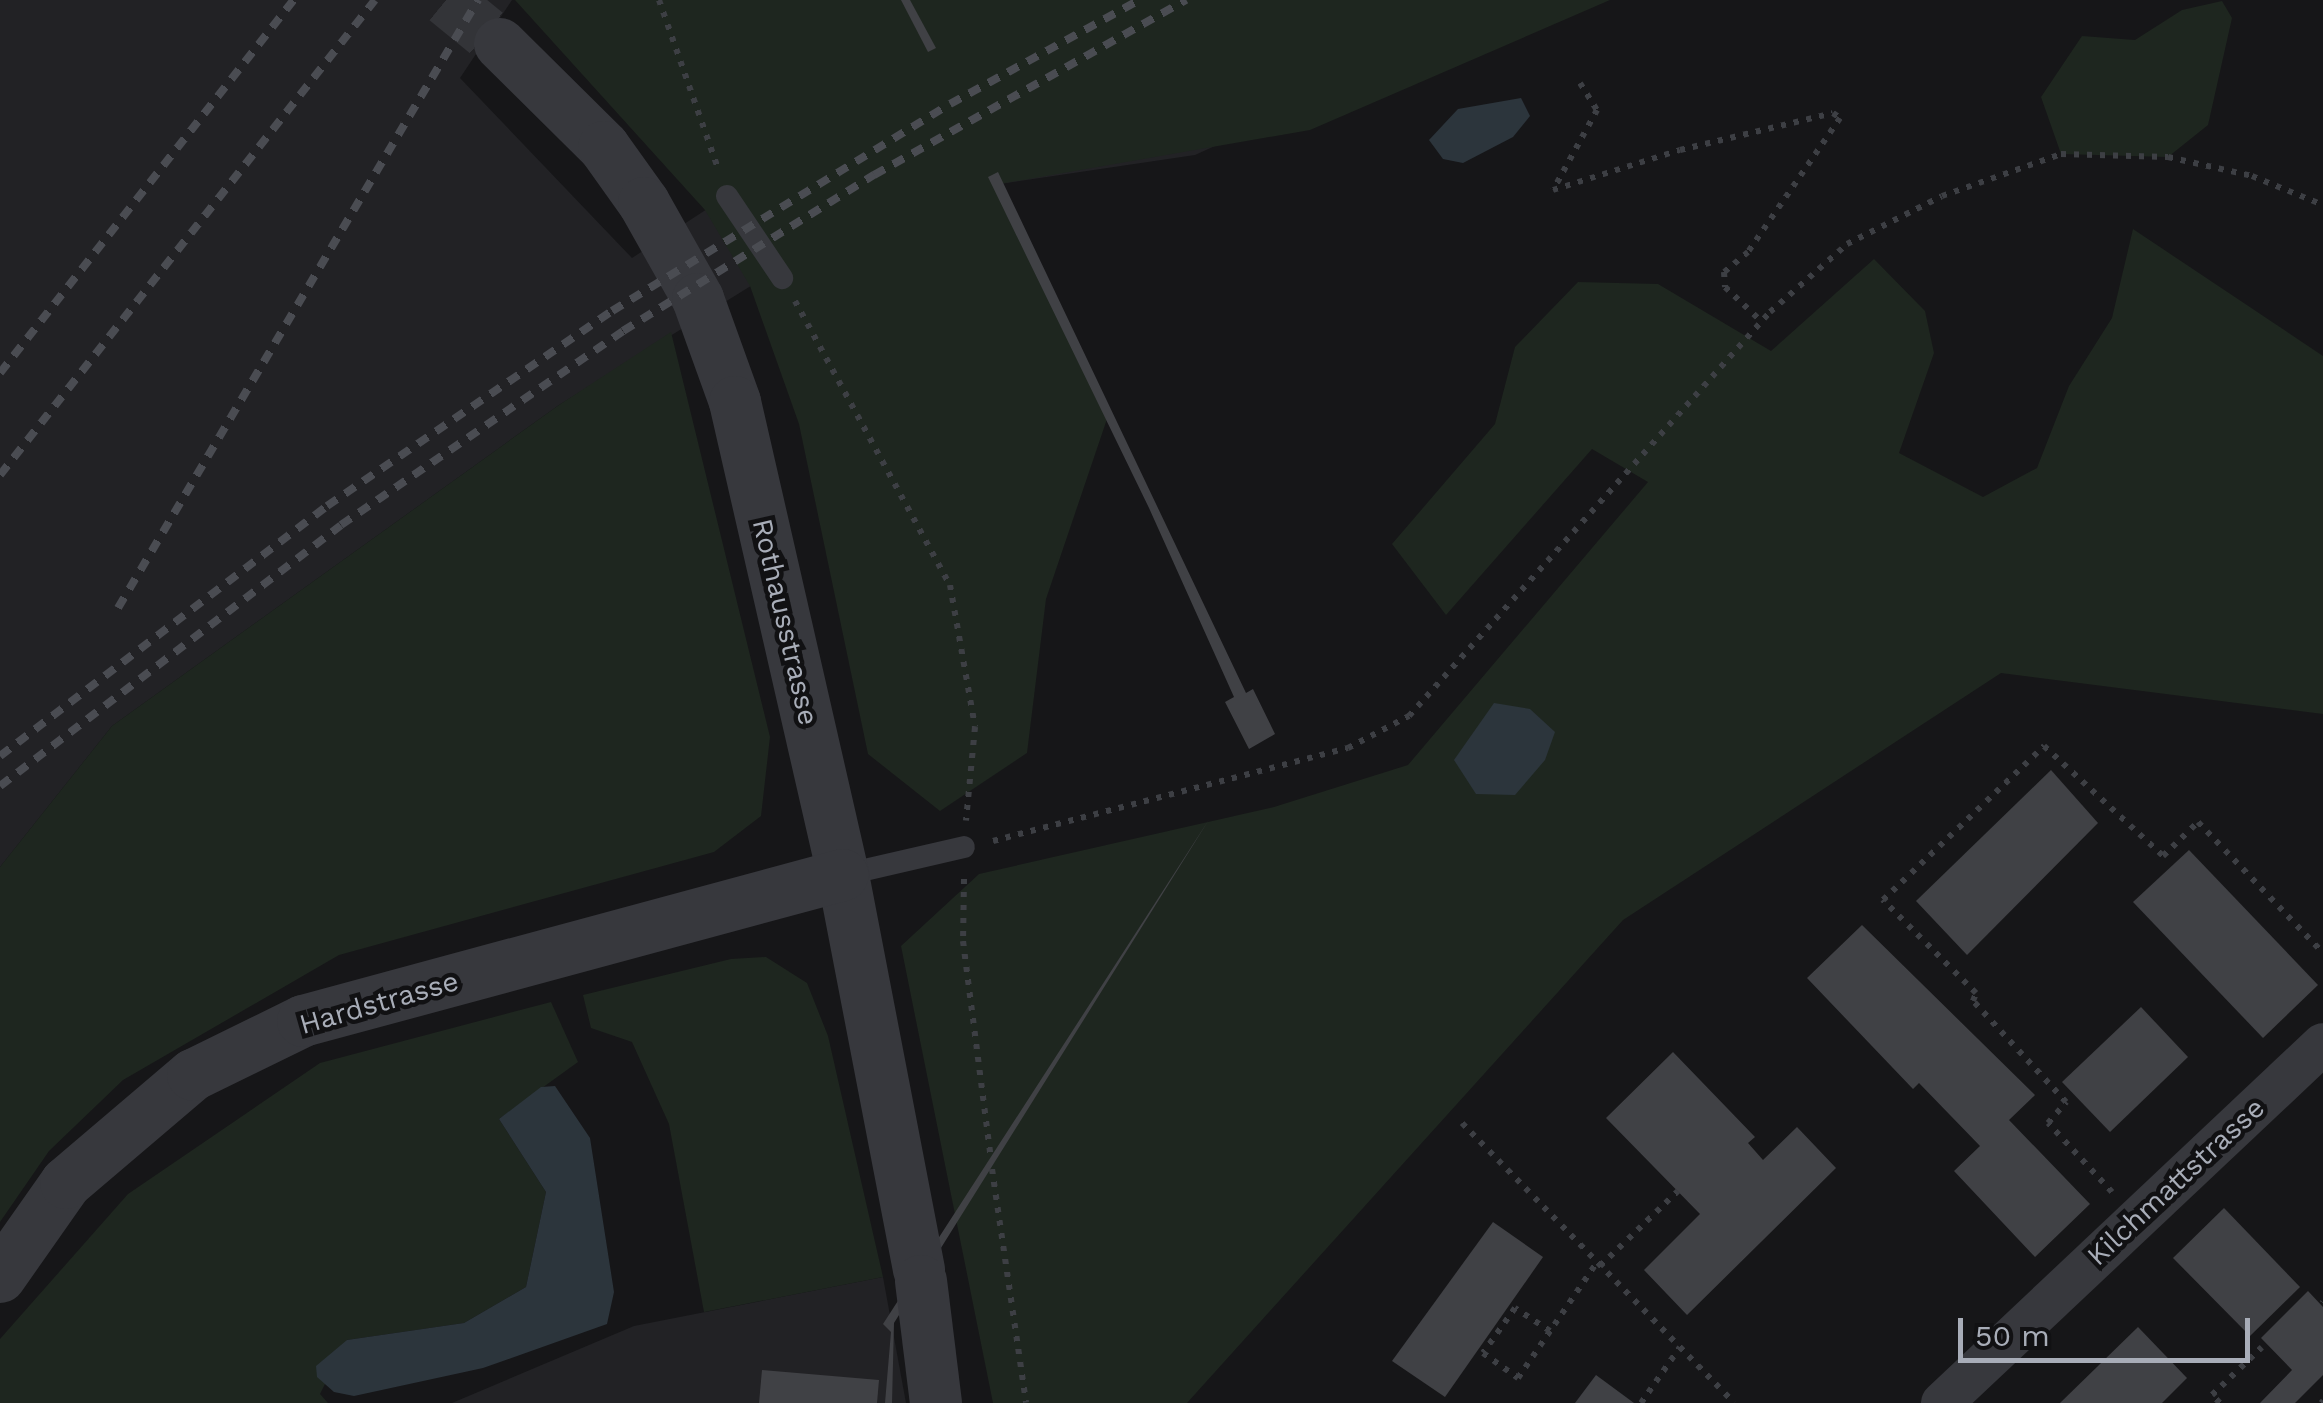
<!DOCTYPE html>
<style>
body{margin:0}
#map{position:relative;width:2323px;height:1403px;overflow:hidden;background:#161618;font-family:"Work Sans",sans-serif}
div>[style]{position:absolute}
.built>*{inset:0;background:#222225}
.green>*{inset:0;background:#1e261f}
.water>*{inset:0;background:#2c353c}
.building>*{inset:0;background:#404145}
.tertiary-tunnel>*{height:52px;margin-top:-26px;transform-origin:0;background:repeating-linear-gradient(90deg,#333438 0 52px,transparent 0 78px)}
.path>*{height:6px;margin-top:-3px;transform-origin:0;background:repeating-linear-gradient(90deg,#3d3f44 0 5px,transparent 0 13px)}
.service>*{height:22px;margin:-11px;padding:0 11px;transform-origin:11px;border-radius:11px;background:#37383d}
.minor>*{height:42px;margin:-21px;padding:0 21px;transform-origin:21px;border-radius:21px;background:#37383d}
.tertiary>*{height:52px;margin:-26px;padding:0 26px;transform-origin:26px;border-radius:26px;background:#37383d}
.rail>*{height:8px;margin-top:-4px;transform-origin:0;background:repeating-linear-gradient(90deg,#4a4c52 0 12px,transparent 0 22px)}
span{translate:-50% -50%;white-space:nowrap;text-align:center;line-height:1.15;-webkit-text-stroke:9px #111113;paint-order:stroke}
.street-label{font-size:28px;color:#a8adb8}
.scale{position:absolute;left:1958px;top:1318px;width:292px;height:45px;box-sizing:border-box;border:5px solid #a8adb8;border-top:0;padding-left:12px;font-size:30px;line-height:35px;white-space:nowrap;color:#a8adb8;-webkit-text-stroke:8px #111113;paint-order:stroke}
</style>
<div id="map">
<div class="built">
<div style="clip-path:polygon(0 0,512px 0,460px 78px,632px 258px,727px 196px,1536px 0,1195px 155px,993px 185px,762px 279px,559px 405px,112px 726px,0 867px)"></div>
<div style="clip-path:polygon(883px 1277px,906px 1403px,452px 1403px,634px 1326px)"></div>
</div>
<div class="green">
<div style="clip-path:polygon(515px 0,1610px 0,1310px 130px,994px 185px,1107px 419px,1046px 599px,1027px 753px,940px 811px,868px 754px,799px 424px,750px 286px,705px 210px)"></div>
<div style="clip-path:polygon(2222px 1px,2232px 18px,2208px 125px,2168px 157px,2061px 154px,2041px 97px,2082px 36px,2135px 40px,2182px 10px)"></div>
<div style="clip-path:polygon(2133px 229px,2323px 356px,2323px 714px,2001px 673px,1623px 920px,1187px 1403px,993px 1403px,901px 946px,979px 874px,1274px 807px,1408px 765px,1648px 482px,1592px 449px,1446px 615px,1392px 544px,1495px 424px,1515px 347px,1578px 282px,1658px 284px,1771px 351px,1874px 259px,1925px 311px,1934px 353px,1899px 453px,1983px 497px,2037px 468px,2069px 386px,2112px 318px)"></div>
<div style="clip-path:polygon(671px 332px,770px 737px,761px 816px,714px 852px,339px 955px,123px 1080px,49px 1151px,0 1222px,0 867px,112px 726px,559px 405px)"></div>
<div style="clip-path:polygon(766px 957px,807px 983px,828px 1036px,883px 1277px,704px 1312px,669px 1124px,632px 1042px,591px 1028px,583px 995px,731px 959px)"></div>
<div style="clip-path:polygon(551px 1002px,578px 1062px,499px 1119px,546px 1192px,526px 1287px,464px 1323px,347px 1340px,320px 1394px,328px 1403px,0 1403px,0 1339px,128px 1194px,320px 1063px)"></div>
</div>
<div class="water">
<div style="clip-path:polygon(1521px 98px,1530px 116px,1513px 137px,1463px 163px,1443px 159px,1429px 140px,1458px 109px)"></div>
<div style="clip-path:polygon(1494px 703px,1530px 709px,1555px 732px,1545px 760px,1515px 795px,1476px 794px,1454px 760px)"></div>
<div style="clip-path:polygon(555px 1086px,590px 1138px,614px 1292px,607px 1324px,483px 1368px,354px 1396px,334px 1392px,317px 1377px,316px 1366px,347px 1340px,464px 1323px,526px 1287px,546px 1192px,499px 1119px,541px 1087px)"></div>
</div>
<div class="building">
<div style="clip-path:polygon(901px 0,910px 0,936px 48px,928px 52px)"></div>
<div style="clip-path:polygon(998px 172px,1246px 693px,1253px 689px,1275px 734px,1249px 749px,1225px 702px,1234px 697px,1149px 508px,988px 177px)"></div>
<div style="clip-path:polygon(2051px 770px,2098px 823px,1967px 955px,1916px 901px)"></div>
<div style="clip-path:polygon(1210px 818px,894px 1323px,892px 1403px,885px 1403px,891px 1332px,883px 1324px)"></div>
<div style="clip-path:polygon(2189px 850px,2318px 985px,2263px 1038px,2133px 902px)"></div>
<div style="clip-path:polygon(1862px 925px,2035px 1095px,2009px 1120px,2090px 1204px,2035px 1257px,1954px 1171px,1980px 1146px,1919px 1083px,1913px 1089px,1807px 978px)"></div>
<div style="clip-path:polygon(2141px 1007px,2188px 1057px,2110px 1132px,2062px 1082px)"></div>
<div style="clip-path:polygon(1673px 1052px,1755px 1137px,1748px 1143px,1763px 1160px,1797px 1127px,1836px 1168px,1687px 1315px,1644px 1270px,1700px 1214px,1606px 1118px)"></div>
<div style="clip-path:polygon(2224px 1208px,2300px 1287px,2250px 1336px,2173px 1258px)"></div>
<div style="clip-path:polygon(1493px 1222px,1543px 1257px,1445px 1397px,1392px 1361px)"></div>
<div style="clip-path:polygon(2308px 1291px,2323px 1307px,2323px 1375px,2295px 1403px,2260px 1403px,2292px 1370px,2261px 1338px)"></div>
<div style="clip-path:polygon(2138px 1327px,2187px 1378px,2162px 1403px,2060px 1403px)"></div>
<div style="clip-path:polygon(762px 1370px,879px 1380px,877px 1403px,759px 1403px)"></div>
<div style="clip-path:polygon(1596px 1375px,1634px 1403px,1575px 1403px)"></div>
</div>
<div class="tertiary-tunnel">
<div style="left:446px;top:0;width:70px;rotate:39.2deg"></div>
</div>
<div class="path">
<div style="left:659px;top:0;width:181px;rotate:70.7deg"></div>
<div style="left:1580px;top:83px;width:32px;rotate:58deg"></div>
<div style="left:1597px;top:110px;width:91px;rotate:118.8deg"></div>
<div style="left:1553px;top:190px;width:133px;rotate:-17.5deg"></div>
<div style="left:1680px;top:150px;width:157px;rotate:-13.6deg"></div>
<div style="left:1833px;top:113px;width:9px;rotate:36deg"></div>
<div style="left:1840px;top:118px;width:163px;rotate:124.5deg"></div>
<div style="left:1748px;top:252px;width:31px;rotate:140deg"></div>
<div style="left:1724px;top:272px;width:15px;rotate:86deg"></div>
<div style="left:1725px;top:287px;width:50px;rotate:43.4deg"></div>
<div style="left:795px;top:301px;width:324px;rotate:61.4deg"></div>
<div style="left:950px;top:585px;width:144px;rotate:80deg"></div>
<div style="left:975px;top:727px;width:94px;rotate:95.5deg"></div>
<div style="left:993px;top:841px;width:367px;rotate:-14.7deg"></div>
<div style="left:1348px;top:748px;width:69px;rotate:-27.7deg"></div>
<div style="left:1409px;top:716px;width:542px;rotate:-48.22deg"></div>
<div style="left:1770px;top:312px;width:103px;rotate:-41.4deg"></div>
<div style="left:1847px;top:244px;width:106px;rotate:-26.8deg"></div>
<div style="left:1942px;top:196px;width:126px;rotate:-19.4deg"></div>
<div style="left:2061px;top:154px;width:107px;rotate:1.6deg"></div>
<div style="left:2168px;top:157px;width:86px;rotate:12.7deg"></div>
<div style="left:2252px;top:176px;width:77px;rotate:22.2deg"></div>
<div style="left:964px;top:879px;width:62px;rotate:90.9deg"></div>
<div style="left:963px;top:941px;width:221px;rotate:82.7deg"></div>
<div style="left:1462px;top:1123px;width:390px;rotate:45.8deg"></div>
<div style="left:992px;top:1169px;width:236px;rotate:81.7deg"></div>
<div style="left:2112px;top:1192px;width:94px;rotate:-132.8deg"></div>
<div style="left:2048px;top:1123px;width:28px;rotate:-49deg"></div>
<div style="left:2066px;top:1102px;width:137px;rotate:-132.6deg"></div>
<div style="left:1973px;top:1001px;width:9px;rotate:-69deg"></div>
<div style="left:1976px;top:993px;width:132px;rotate:-135deg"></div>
<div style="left:1883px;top:900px;width:223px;rotate:-43.7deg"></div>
<div style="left:2044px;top:746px;width:162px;rotate:42.7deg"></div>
<div style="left:2163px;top:856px;width:49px;rotate:-44.2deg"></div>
<div style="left:2198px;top:822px;width:181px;rotate:46.3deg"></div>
<div style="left:1600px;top:1266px;width:108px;rotate:-43.9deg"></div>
<div style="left:2322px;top:1303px;width:1px;rotate:-45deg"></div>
<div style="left:1550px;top:1331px;width:42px;rotate:-146.7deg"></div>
<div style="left:1515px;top:1308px;width:55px;rotate:125.4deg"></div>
<div style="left:1483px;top:1353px;width:43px;rotate:35.5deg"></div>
<div style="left:1518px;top:1378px;width:140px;rotate:-55.7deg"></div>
<div style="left:1641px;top:1403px;width:68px;rotate:-55.1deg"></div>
<div style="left:2220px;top:1403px;width:11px;rotate:-135deg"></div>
<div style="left:2212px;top:1395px;width:69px;rotate:-43.8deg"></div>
<div style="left:2321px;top:1403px;width:3px;rotate:-45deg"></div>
</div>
<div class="service">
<div style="left:727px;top:196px;width:99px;rotate:56.1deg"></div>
<div style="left:843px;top:875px;width:124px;rotate:-13deg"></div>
</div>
<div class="minor">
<div style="left:1942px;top:1403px;width:523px;rotate:-43.3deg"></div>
</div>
<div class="tertiary">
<div style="left:500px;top:44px;width:146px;rotate:44.7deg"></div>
<div style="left:604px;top:147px;width:69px;rotate:54.5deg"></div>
<div style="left:644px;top:203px;width:110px;rotate:60.6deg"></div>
<div style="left:698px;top:299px;width:109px;rotate:70.2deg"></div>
<div style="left:735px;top:402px;width:485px;rotate:77.1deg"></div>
<div style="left:843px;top:875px;width:402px;rotate:79.1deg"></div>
<div style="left:0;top:1277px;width:115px;rotate:-54.9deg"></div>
<div style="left:66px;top:1183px;width:167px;rotate:-40.4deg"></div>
<div style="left:193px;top:1075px;width:123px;rotate:-26.1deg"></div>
<div style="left:303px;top:1021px;width:559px;rotate:-15.13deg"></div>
<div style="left:921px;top:1281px;width:123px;rotate:83deg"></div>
</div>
<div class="rail">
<div style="left:0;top:373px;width:475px;rotate:-51.8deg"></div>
<div style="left:0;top:475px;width:605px;rotate:-51.71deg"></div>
<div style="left:118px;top:608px;width:707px;rotate:-59.37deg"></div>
<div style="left:0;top:756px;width:412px;rotate:-37.4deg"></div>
<div style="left:327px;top:506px;width:345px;rotate:-34.4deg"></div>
<div style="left:612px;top:311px;width:396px;rotate:-31.5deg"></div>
<div style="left:950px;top:104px;width:216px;rotate:-28.8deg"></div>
<div style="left:0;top:786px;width:429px;rotate:-37.4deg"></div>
<div style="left:341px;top:525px;width:342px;rotate:-34.5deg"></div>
<div style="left:623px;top:331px;width:296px;rotate:-31.9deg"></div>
<div style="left:874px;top:175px;width:358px;rotate:-29.3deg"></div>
</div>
<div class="street-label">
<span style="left:785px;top:622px;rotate:77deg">Rothausstrasse</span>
<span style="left:379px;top:1003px;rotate:-16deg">Hardstrasse</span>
<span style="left:2176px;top:1182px;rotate:-43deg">Kilchmattstrasse</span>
</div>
<div class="scale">50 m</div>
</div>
